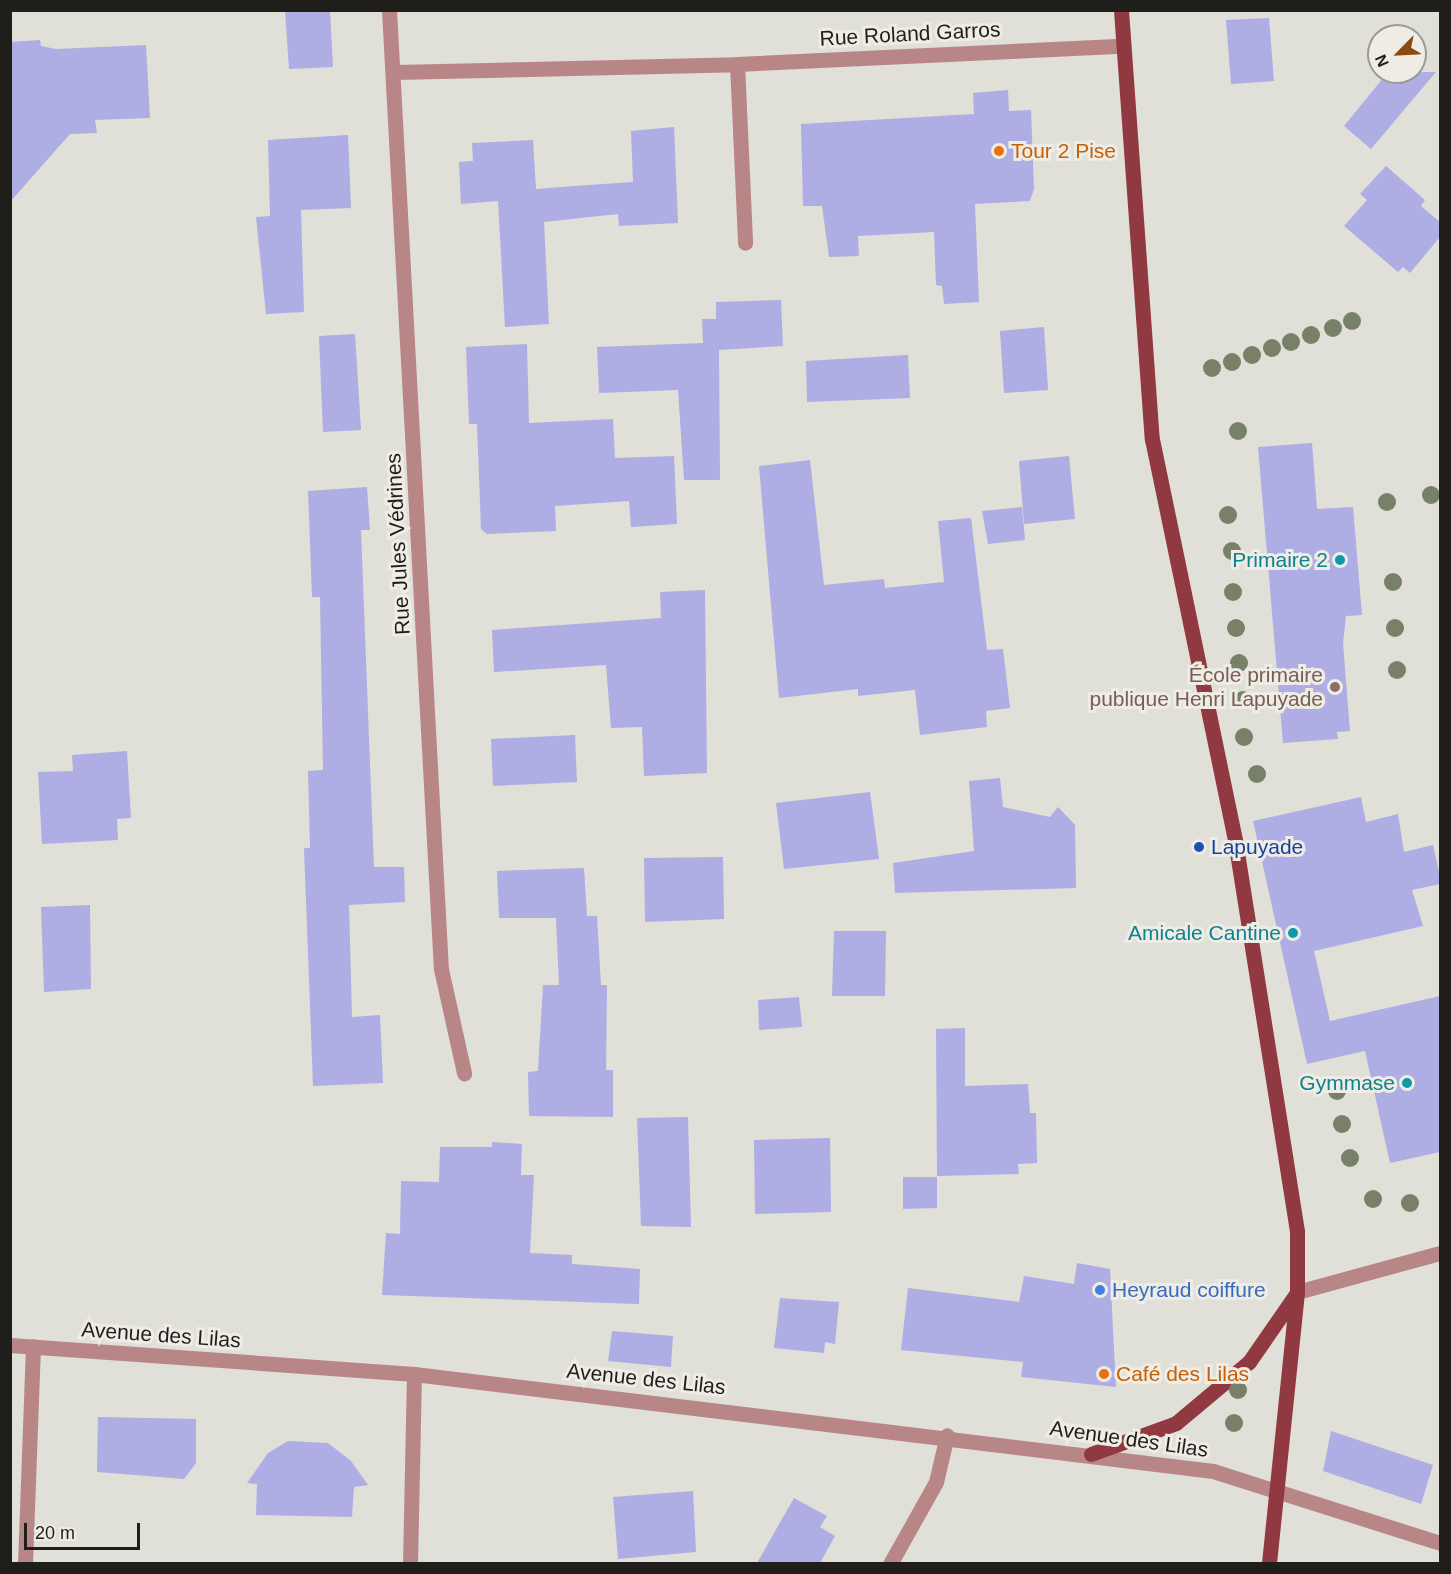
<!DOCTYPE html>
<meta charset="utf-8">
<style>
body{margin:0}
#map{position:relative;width:1451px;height:1574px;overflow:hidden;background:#e0dfd8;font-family:Arial,sans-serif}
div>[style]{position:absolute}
.building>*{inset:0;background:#aeade4}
.minor>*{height:15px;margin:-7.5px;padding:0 7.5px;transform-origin:7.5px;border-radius:7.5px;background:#b98687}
.major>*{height:15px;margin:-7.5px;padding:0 7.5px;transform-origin:7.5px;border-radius:7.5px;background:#903940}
.trees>*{width:18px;height:18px;margin:-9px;border-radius:50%;background:#788068}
.dots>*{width:16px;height:16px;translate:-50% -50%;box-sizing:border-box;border:3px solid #eeece5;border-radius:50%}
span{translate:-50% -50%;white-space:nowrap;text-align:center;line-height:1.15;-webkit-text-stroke:6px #eeece5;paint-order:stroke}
.street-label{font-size:21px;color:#1f1e1b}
.food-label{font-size:21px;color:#c56008}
.left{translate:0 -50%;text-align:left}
.culture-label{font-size:21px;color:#0d838f}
.right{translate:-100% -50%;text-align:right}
.education-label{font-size:21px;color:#785e54}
.transit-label{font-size:21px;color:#164399}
.shop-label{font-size:21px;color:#366cbe}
.frame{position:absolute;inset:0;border:12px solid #1f1e1b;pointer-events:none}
.north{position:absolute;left:1367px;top:24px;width:60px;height:60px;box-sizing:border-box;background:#eeece5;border:2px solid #9b9a94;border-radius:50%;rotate:246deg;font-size:16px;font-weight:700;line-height:24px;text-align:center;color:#1f1e1b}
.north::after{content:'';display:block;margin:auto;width:21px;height:27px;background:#8a4b12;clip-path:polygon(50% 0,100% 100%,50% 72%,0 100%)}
.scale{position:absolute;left:24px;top:1523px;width:116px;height:27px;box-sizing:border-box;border:3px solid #1f1e1b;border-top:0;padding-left:8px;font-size:18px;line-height:21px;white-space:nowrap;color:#1f1e1b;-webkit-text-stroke:4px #eeece5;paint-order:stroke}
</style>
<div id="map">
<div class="building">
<div style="clip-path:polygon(285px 10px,330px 10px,333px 67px,289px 69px)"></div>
<div style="clip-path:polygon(1269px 18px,1274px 81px,1231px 84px,1226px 20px)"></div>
<div style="clip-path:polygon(40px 40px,41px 46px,56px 49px,146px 45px,150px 118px,95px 120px,97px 133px,70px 134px,10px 202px,10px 42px)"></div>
<div style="clip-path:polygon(1388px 72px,1436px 72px,1371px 149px,1344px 126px)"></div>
<div style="clip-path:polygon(1008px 90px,1009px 111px,1031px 110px,1034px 189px,1030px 201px,975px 204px,979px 302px,944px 304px,942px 286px,936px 285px,934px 232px,858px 236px,859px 256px,829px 257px,822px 206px,803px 206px,801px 124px,974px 114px,973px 93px)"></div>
<div style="clip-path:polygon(674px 127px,678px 223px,619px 226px,618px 214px,544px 222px,549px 324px,505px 327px,498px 201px,461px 204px,459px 162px,473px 161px,472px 143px,533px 140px,536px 189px,588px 185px,633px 182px,631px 131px)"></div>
<div style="clip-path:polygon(348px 135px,351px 208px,301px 210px,304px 312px,266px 314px,256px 217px,270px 216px,268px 140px)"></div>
<div style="clip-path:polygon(1386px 166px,1425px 200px,1421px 206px,1440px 222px,1440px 237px,1410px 273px,1403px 267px,1398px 272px,1344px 226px,1367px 200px,1360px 194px)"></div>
<div style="clip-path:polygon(781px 300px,783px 346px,719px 350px,720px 480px,684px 480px,678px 390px,599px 393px,597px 347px,703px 343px,702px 319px,716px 319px,716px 302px)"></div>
<div style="clip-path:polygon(1044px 327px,1048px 390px,1004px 393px,1000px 331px)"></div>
<div style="clip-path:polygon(355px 334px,361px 430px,323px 432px,319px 336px)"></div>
<div style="clip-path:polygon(527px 344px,529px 423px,613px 419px,615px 458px,674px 456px,677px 524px,631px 527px,629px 501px,555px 506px,556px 531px,487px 534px,481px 529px,477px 424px,469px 424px,466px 347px)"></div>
<div style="clip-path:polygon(908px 355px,910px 398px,807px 402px,806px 361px)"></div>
<div style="clip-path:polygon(1312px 443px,1317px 509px,1353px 507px,1362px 615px,1346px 616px,1343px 643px,1350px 731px,1337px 732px,1338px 739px,1283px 743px,1258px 447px)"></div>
<div style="clip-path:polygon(1069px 456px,1075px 519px,1024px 524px,1019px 461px)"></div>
<div style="clip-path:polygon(810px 460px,824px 585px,884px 579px,885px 588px,944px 582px,938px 521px,971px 518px,987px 650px,1003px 649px,1010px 708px,986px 711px,987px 727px,920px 735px,915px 690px,858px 696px,858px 689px,779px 698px,759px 466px)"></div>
<div style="clip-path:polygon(367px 487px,370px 530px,361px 530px,374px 867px,404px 867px,405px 902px,349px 905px,352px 1017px,380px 1015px,383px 1083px,313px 1086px,304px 848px,310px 848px,308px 771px,323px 770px,320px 597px,312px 597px,308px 491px)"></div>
<div style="clip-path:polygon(1022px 507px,1025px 540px,988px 544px,982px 511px)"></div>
<div style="clip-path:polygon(705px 590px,707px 773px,644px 776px,642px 727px,611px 728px,606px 665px,494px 672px,492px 630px,661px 618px,660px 592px)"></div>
<div style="clip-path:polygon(575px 735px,577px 782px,493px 786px,491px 739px)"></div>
<div style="clip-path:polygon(127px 751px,131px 818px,117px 819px,118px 840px,42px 844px,38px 772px,73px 771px,72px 755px)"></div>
<div style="clip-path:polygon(1000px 778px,1003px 807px,1050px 817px,1058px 807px,1075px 825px,1076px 888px,895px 893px,893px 863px,974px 851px,969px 781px)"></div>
<div style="clip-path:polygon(870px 792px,879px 859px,784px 869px,776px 803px)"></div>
<div style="clip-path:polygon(1361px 797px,1366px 822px,1398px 814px,1404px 852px,1433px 845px,1440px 876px,1440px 884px,1412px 890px,1423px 926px,1314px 951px,1330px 1021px,1440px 996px,1440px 1152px,1390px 1163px,1365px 1051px,1307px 1064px,1253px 821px)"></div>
<div style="clip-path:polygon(723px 857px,724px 919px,645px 922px,644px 858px)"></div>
<div style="clip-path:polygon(584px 868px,587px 916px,597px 916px,601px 985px,607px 985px,606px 1070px,613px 1070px,613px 1117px,529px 1116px,528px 1072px,538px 1071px,543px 985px,559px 985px,556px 918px,499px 918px,497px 871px)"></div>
<div style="clip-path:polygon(90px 905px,91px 989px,44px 992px,41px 907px)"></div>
<div style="clip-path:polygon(834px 931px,886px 931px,885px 996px,832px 996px)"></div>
<div style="clip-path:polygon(799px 997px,802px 1027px,759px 1030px,758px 1000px)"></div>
<div style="clip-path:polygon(965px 1028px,965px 1086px,1028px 1084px,1030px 1113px,1036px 1113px,1037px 1163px,1018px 1164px,1019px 1174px,937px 1176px,936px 1029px)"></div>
<div style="clip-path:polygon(688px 1117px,691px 1227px,641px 1226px,637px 1118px)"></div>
<div style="clip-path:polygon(830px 1138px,831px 1212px,755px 1214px,754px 1140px)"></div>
<div style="clip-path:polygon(492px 1142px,522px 1144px,521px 1175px,534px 1175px,530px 1253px,572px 1255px,572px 1264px,640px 1269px,639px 1304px,382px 1295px,386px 1233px,400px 1234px,401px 1181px,439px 1182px,440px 1147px,492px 1147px)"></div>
<div style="clip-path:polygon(903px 1177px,937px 1177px,937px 1208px,903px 1209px)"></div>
<div style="clip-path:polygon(1077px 1263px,1110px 1269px,1116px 1387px,1021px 1377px,1023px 1362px,901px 1350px,908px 1288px,1019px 1302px,1024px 1276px,1074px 1284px)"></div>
<div style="clip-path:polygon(780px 1298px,839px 1302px,835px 1344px,825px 1342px,824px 1353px,774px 1348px)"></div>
<div style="clip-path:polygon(612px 1331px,673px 1336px,671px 1367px,608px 1361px)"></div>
<div style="clip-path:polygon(98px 1417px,196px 1419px,196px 1463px,184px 1479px,97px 1472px)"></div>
<div style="clip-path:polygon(1331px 1431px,1433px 1465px,1421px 1504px,1323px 1471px)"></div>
<div style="clip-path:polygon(288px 1441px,328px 1443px,351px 1461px,368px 1485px,354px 1487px,352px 1517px,256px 1515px,257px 1484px,247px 1483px,268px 1453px)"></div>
<div style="clip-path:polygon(693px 1491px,696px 1552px,618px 1559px,613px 1497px)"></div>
<div style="clip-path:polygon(794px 1498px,827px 1516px,820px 1527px,835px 1536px,820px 1563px,757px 1563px)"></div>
</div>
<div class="minor">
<div style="left:389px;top:10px;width:960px;rotate:86.9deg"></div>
<div style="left:441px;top:969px;width:107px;rotate:77.5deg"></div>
<div style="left:737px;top:64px;width:179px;rotate:87.4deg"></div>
<div style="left:394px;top:72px;width:343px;rotate:-1.3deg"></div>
<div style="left:737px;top:64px;width:385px;rotate:-2.7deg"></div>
<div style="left:1297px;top:1292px;width:148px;rotate:-15.3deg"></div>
<div style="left:10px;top:1345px;width:405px;rotate:4.1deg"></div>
<div style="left:414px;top:1374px;width:805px;rotate:6.92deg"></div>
<div style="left:1213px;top:1471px;width:238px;rotate:17.6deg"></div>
<div style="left:25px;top:1564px;width:218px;rotate:-87.9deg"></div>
<div style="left:410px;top:1564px;width:190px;rotate:-88.8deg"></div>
<div style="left:890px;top:1564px;width:94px;rotate:-60.7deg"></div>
<div style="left:936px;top:1482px;width:48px;rotate:-76.8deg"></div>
</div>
<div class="major">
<div style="left:1121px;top:10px;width:430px;rotate:85.9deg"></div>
<div style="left:1152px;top:439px;width:416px;rotate:78.3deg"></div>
<div style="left:1236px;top:846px;width:390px;rotate:81deg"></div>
<div style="left:1297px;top:1231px;width:61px;rotate:90deg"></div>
<div style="left:1297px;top:1292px;width:273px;rotate:95.9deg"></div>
<div style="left:1091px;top:1454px;width:90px;rotate:-20deg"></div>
<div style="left:1176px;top:1423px;width:95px;rotate:-39.9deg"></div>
<div style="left:1249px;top:1362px;width:83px;rotate:-55.3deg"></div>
</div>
<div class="trees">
<div style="left:1352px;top:321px"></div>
<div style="left:1333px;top:328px"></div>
<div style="left:1311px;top:335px"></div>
<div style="left:1291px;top:342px"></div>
<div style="left:1272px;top:348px"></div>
<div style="left:1252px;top:355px"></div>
<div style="left:1232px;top:362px"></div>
<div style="left:1212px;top:368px"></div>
<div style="left:1238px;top:431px"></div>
<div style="left:1431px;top:495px"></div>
<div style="left:1387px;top:502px"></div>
<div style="left:1228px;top:515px"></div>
<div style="left:1232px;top:551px"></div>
<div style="left:1393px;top:582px"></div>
<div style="left:1233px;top:592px"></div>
<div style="left:1236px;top:628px"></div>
<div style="left:1395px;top:628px"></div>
<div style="left:1239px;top:663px"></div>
<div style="left:1397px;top:670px"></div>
<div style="left:1243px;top:700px"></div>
<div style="left:1244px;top:737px"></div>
<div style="left:1257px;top:774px"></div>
<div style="left:1337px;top:1091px"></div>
<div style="left:1342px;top:1124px"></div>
<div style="left:1350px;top:1158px"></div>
<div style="left:1373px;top:1199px"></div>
<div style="left:1410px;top:1203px"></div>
<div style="left:1238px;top:1390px"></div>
<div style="left:1234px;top:1423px"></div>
</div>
<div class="dots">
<div style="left:999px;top:151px;background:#e8710a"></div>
<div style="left:1340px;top:560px;background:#0f9aa8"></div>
<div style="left:1335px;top:687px;background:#8d6e63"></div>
<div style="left:1199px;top:847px;background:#1a4fb4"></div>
<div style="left:1293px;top:933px;background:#0f9aa8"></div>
<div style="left:1407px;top:1083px;background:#0f9aa8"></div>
<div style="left:1100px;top:1290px;background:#3f7fe0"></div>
<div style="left:1104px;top:1374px;background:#e8710a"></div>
</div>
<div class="street-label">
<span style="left:910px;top:34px;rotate:-3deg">Rue Roland Garros</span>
<span style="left:398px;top:544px;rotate:-93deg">Rue Jules Védrines</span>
<span style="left:161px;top:1335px;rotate:4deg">Avenue des Lilas</span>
<span style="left:646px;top:1379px;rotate:6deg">Avenue des Lilas</span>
<span style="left:1129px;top:1439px;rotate:8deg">Avenue des Lilas</span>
</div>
<div class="food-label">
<span class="left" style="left:1011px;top:151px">Tour 2 Pise</span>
<span class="left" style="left:1116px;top:1374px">Café des Lilas</span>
</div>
<div class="culture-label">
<span class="right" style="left:1328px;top:560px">Primaire 2</span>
<span class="right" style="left:1281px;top:933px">Amicale Cantine</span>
<span class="right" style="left:1395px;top:1083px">Gymmase</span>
</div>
<div class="education-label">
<span class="right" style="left:1323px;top:687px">École primaire<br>publique Henri Lapuyade</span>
</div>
<div class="transit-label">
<span class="left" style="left:1211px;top:847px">Lapuyade</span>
</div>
<div class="shop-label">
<span class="left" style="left:1112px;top:1290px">Heyraud coiffure</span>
</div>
<div class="frame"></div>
<div class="north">N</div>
<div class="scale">20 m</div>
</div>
